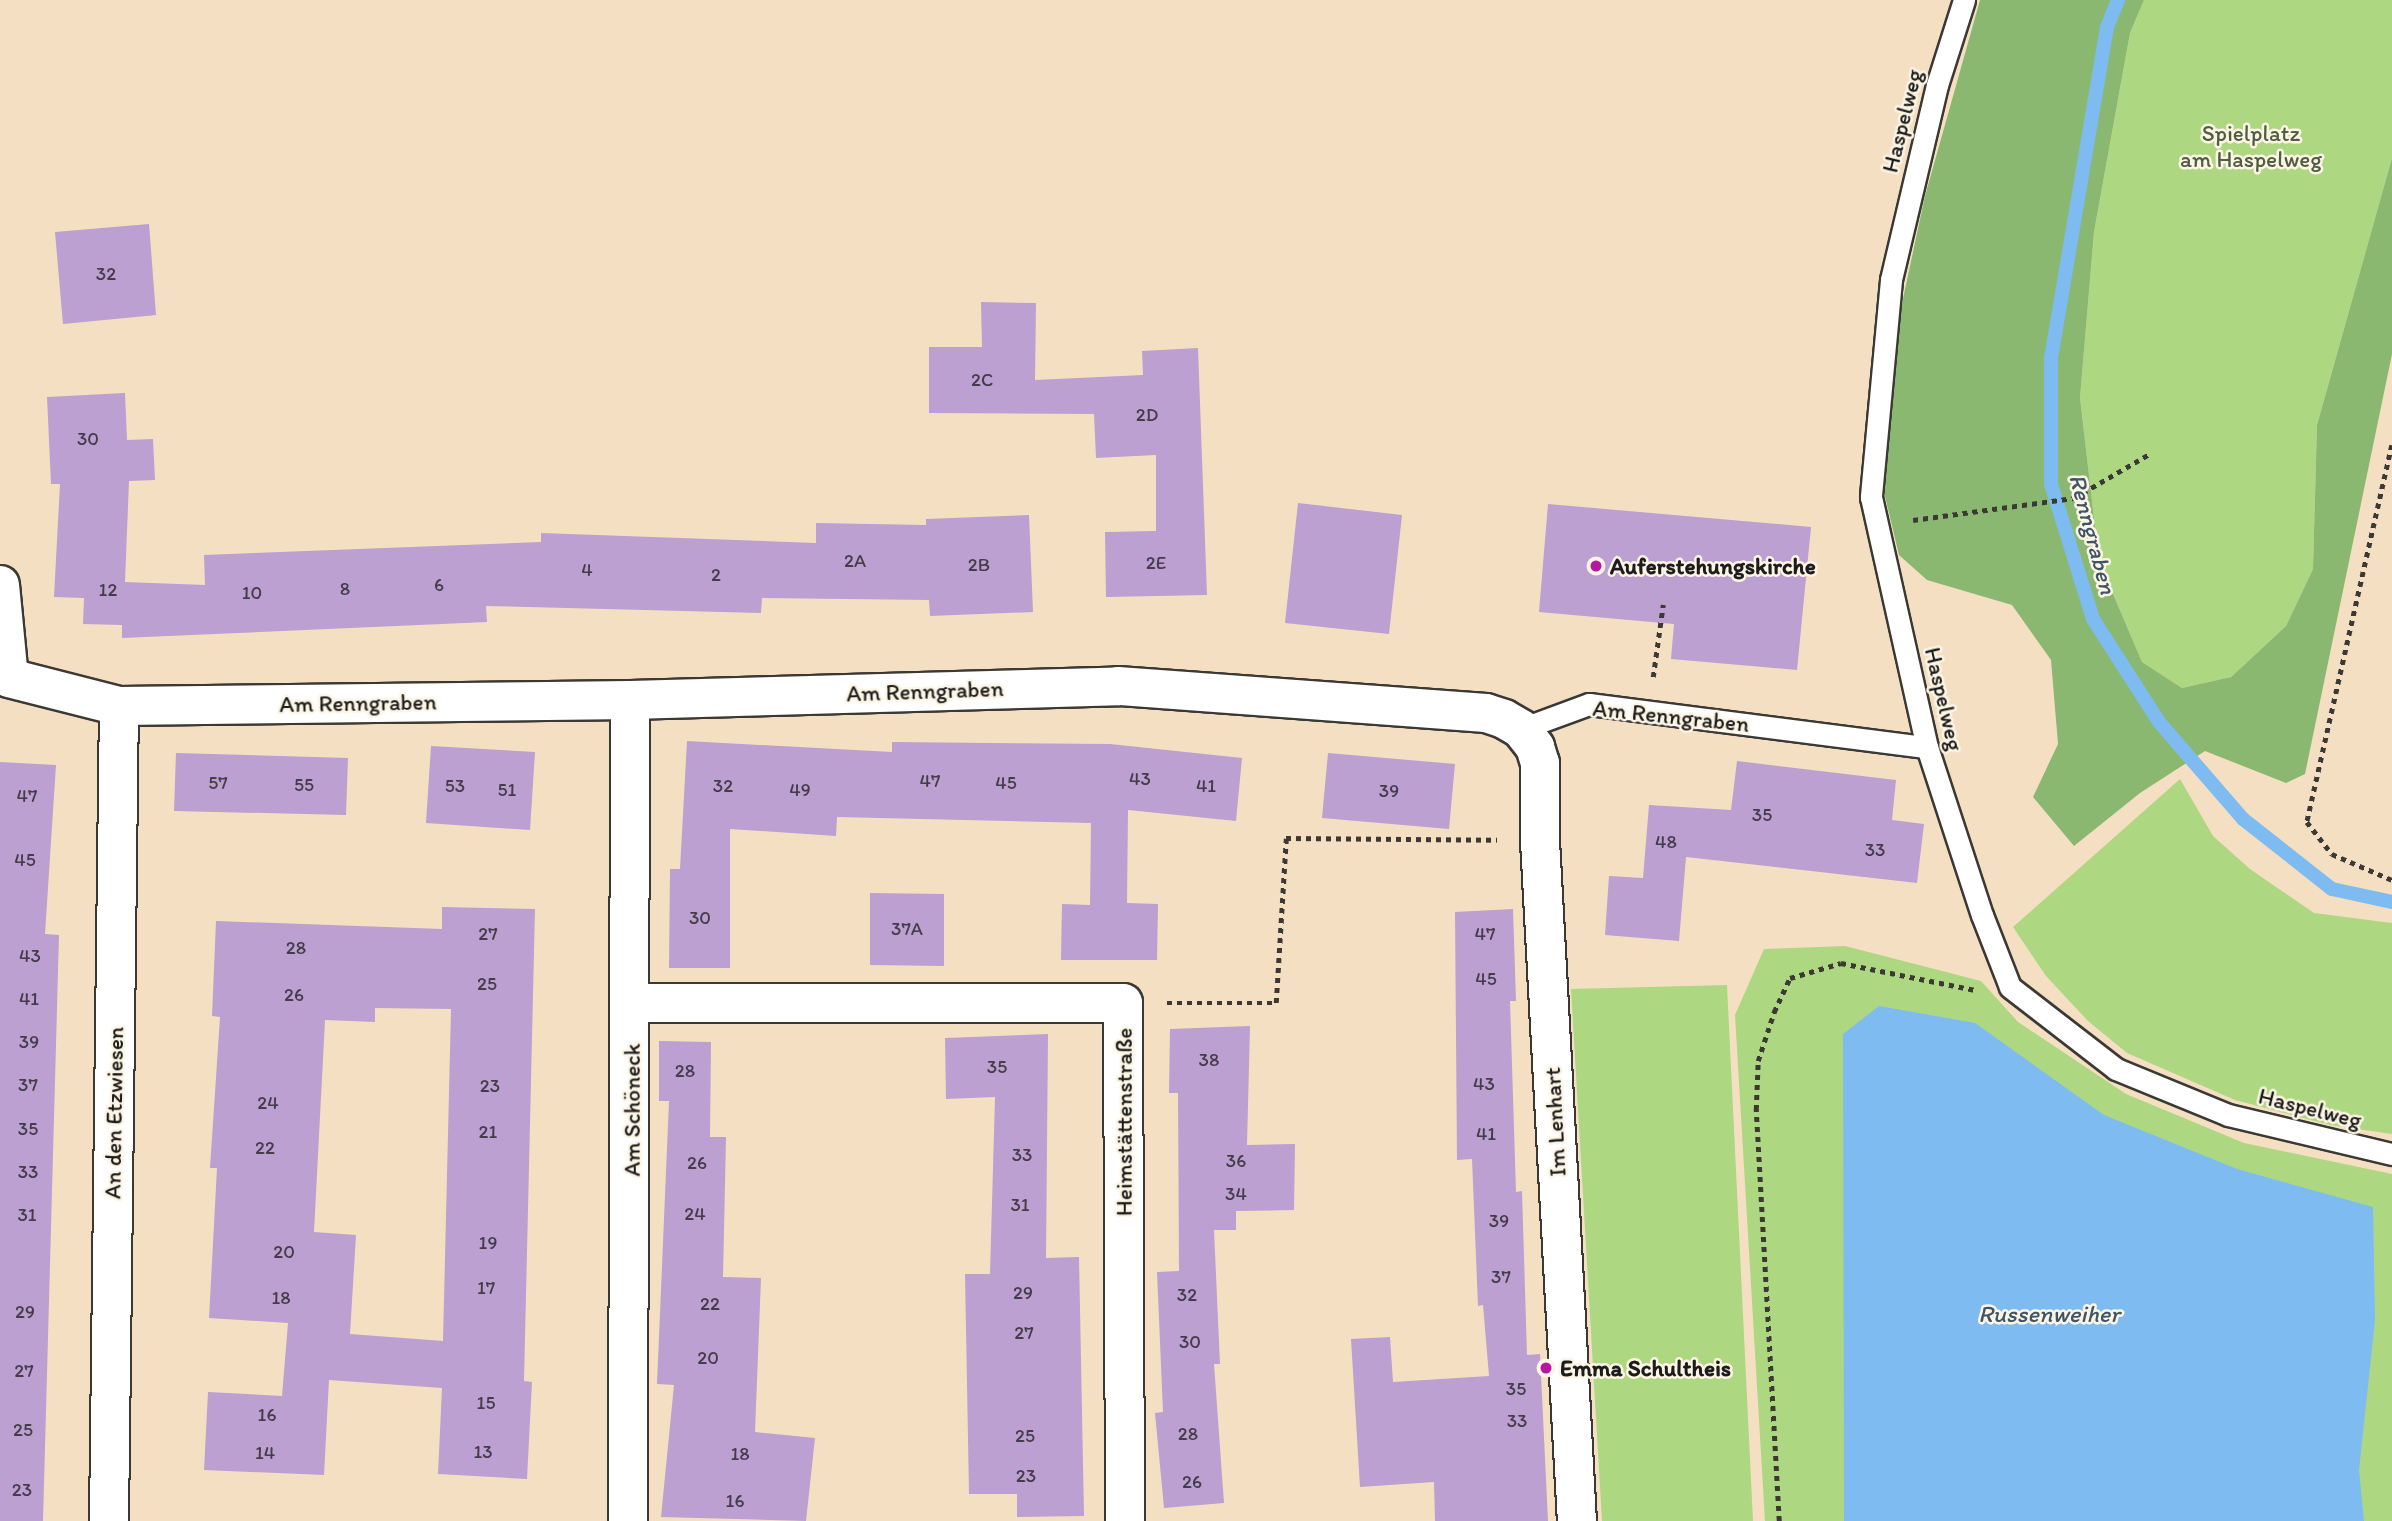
<!DOCTYPE html>
<meta charset="utf-8">
<style>
body{margin:0}
#map{position:relative;width:2392px;height:1521px;overflow:hidden;background:#f4dfc2;font-family:Itim,sans-serif}
div>[style]{position:absolute}
.green>*{inset:0;background:#aed782}
.forest>*{inset:0;background:#8ab870}
.water>*{inset:0;background:#7ebbf1}
.stream>*{height:14px;margin:-7px;padding:0 7px;transform-origin:7px;border-radius:7px;background:#7ebbf1}
.building>*{inset:0;background:#bba0d1}
.path>*{height:4.5px;margin-top:-2.25px;transform-origin:0;background:repeating-linear-gradient(90deg,#3c3935 0 5px,transparent 0 10px)}
.roads{filter:drop-shadow(2px 0 #3c3935) drop-shadow(-2px 0 #3c3935) drop-shadow(0 2px #3c3935) drop-shadow(0 -2px #3c3935)}
.service>*{height:21px;margin:-10.5px;padding:0 10.5px;transform-origin:10.5px;border-radius:10.5px;background:#fff}
.minor>*{height:38px;margin:-19px;padding:0 19px;transform-origin:19px;border-radius:19px;background:#fff}
.dots>*{width:19px;height:19px;translate:-50% -50%;box-sizing:border-box;border:4px solid #fcf5e5;border-radius:50%}
span{translate:-50% -50%;white-space:nowrap;text-align:center;line-height:1.15;-webkit-text-stroke:5px #fcf5e5;paint-order:stroke}
.number-label{font-size:19px;color:#443d49}
.number-label span{-webkit-text-stroke-width:0}
.street-label{font-size:23px;color:#1c1c1c}
.park-label{font-size:23px;color:#4f5d40}
.poi-label{font-size:23px;color:#1c1c1c;font-weight:700}
.left{translate:0 -50%;text-align:left}
.water-label{font-size:24px;color:#3e5467;font-style:italic}
</style>
<div id="map">
<div class="green">
<div style="clip-path:polygon(2144px 0,2392px 0,2392px 158px,2317px 425px,2313px 569px,2286px 626px,2231px 677px,2182px 688px,2142px 662px,2099px 561px,2080px 398px,2094px 232px,2130px 33px)"></div>
<div style="clip-path:polygon(2180px 779px,2213px 836px,2250px 869px,2314px 913px,2392px 923px,2392px 1134px,2330px 1125px,2235px 1100px,2127px 1053px,2088px 1021px,2046px 976px,2013px 927px)"></div>
<div style="clip-path:polygon(1845px 946px,1981px 981px,2018px 1022px,2126px 1094px,2244px 1143px,2392px 1174px,2392px 1521px,1765px 1521px,1735px 1015px,1764px 949px)"></div>
<div style="clip-path:polygon(1727px 985px,1753px 1521px,1602px 1521px,1571px 989px)"></div>
</div>
<div class="forest">
<div style="clip-path:polygon(1980px 0,2144px 0,2130px 33px,2094px 232px,2080px 398px,2099px 561px,2142px 662px,2182px 688px,2231px 677px,2286px 626px,2313px 569px,2317px 425px,2392px 158px,2392px 354px,2305px 774px,2286px 783px,2205px 751px,2140px 793px,2074px 846px,2033px 797px,2058px 744px,2051px 660px,2012px 605px,1927px 580px,1899px 555px,1884px 492px,1898px 322px,1925px 196px)"></div>
</div>
<div class="water">
<div style="clip-path:polygon(1879px 1006px,1975px 1023px,2104px 1115px,2237px 1169px,2373px 1207px,2375px 1320px,2359px 1470px,2364px 1521px,1844px 1521px,1843px 1034px)"></div>
</div>
<div class="stream">
<div style="left:2118px;top:0;width:29px;rotate:112deg"></div>
<div style="left:2107px;top:27px;width:336px;rotate:99.6deg"></div>
<div style="left:2051px;top:358px;width:126px;rotate:90deg"></div>
<div style="left:2051px;top:484px;width:141px;rotate:72.7deg"></div>
<div style="left:2093px;top:619px;width:122px;rotate:57.3deg"></div>
<div style="left:2159px;top:722px;width:128px;rotate:49.1deg"></div>
<div style="left:2243px;top:819px;width:113px;rotate:38.2deg"></div>
<div style="left:2332px;top:889px;width:61px;rotate:12.2deg"></div>
</div>
<div class="building">
<div style="clip-path:polygon(149px 224px,156px 315px,63px 324px,55px 232px)"></div>
<div style="clip-path:polygon(981px 302px,1036px 303px,1035px 380px,1143px 375px,1142px 351px,1198px 348px,1207px 595px,1106px 597px,1105px 532px,1156px 531px,1156px 455px,1096px 458px,1094px 414px,929px 413px,929px 347px,982px 347px)"></div>
<div style="clip-path:polygon(125px 393px,127px 440px,153px 439px,155px 480px,129px 481px,125px 582px,205px 585px,204px 555px,541px 542px,541px 533px,816px 543px,816px 523px,926px 525px,926px 519px,1029px 515px,1033px 612px,930px 616px,929px 600px,762px 598px,761px 613px,486px 606px,487px 622px,122px 638px,122px 625px,83px 624px,84px 598px,54px 597px,60px 484px,51px 484px,47px 397px)"></div>
<div style="clip-path:polygon(1298px 503px,1402px 515px,1389px 634px,1285px 623px)"></div>
<div style="clip-path:polygon(1548px 504px,1811px 527px,1797px 670px,1671px 659px,1674px 624px,1539px 612px)"></div>
<div style="clip-path:polygon(687px 741px,892px 752px,892px 742px,1110px 744px,1242px 758px,1236px 821px,1128px 810px,1127px 903px,1158px 904px,1157px 960px,1061px 960px,1062px 904px,1090px 905px,1091px 823px,837px 817px,836px 836px,730px 829px,730px 968px,669px 968px,670px 869px,680px 869px)"></div>
<div style="clip-path:polygon(431px 746px,535px 752px,530px 830px,426px 823px)"></div>
<div style="clip-path:polygon(176px 753px,348px 758px,346px 815px,174px 811px)"></div>
<div style="clip-path:polygon(1328px 753px,1455px 764px,1449px 829px,1322px 818px)"></div>
<div style="clip-path:polygon(1737px 761px,1896px 780px,1892px 820px,1924px 824px,1917px 883px,1686px 857px,1679px 941px,1605px 935px,1609px 876px,1643px 878px,1649px 805px,1731px 810px)"></div>
<div style="clip-path:polygon(0 762px,56px 765px,45px 934px,59px 935px,43px 1521px,0 1521px)"></div>
<div style="clip-path:polygon(870px 893px,944px 894px,944px 966px,870px 965px)"></div>
<div style="clip-path:polygon(evenodd,442px 907px,535px 909px,524px 1381px,532px 1382px,527px 1479px,438px 1474px,442px 1388px,329px 1380px,324px 1475px,204px 1470px,208px 1392px,282px 1396px,288px 1323px,209px 1318px,217px 1168px,210px 1168px,220px 1017px,212px 1016px,216px 921px,442px 929px,442px 907px,375px 1008px,451px 1009px,443px 1341px,350px 1334px,356px 1235px,314px 1232px,325px 1020px,375px 1022px,375px 1008px)"></div>
<div style="clip-path:polygon(1513px 909px,1516px 1001px,1510px 1001px,1516px 1192px,1522px 1191px,1527px 1355px,1540px 1354px,1548px 1521px,1435px 1521px,1434px 1482px,1360px 1487px,1351px 1339px,1390px 1337px,1393px 1382px,1489px 1376px,1483px 1305px,1478px 1306px,1472px 1159px,1457px 1160px,1455px 912px)"></div>
<div style="clip-path:polygon(1250px 1026px,1247px 1145px,1295px 1144px,1294px 1210px,1236px 1211px,1236px 1230px,1214px 1230px,1220px 1364px,1214px 1364px,1224px 1503px,1164px 1508px,1155px 1413px,1163px 1412px,1157px 1272px,1179px 1271px,1178px 1093px,1169px 1093px,1170px 1029px)"></div>
<div style="clip-path:polygon(1048px 1034px,1046px 1258px,1079px 1257px,1084px 1516px,1017px 1517px,1017px 1494px,969px 1494px,965px 1274px,990px 1274px,995px 1097px,946px 1099px,945px 1038px)"></div>
<div style="clip-path:polygon(659px 1041px,711px 1042px,710px 1137px,726px 1137px,723px 1277px,761px 1278px,755px 1432px,815px 1438px,806px 1521px,661px 1517px,674px 1385px,657px 1384px,669px 1101px,659px 1101px)"></div>
</div>
<div class="path">
<div style="left:2392px;top:445px;width:386px;rotate:102.7deg"></div>
<div style="left:2307px;top:822px;width:41px;rotate:52deg"></div>
<div style="left:2332px;top:854px;width:65px;rotate:23.4deg"></div>
<div style="left:1913px;top:520px;width:162px;rotate:-7.8deg"></div>
<div style="left:2074px;top:498px;width:89px;rotate:-30.3deg"></div>
<div style="left:1653px;top:677px;width:73px;rotate:-82.1deg"></div>
<div style="left:1167px;top:1003px;width:109px"></div>
<div style="left:1276px;top:1003px;width:165px;rotate:-86.5deg"></div>
<div style="left:1286px;top:838px;width:211px;rotate:0.5deg"></div>
<div style="left:1779px;top:1521px;width:412px;rotate:-93.2deg"></div>
<div style="left:1756px;top:1110px;width:49px;rotate:-87.7deg"></div>
<div style="left:1758px;top:1061px;width:52px;rotate:-71.9deg"></div>
<div style="left:1774px;top:1012px;width:38px;rotate:-65deg"></div>
<div style="left:1790px;top:978px;width:53px;rotate:-16.4deg"></div>
<div style="left:1841px;top:963px;width:137px;rotate:11.4deg"></div>
</div>
<div class="roads">
<div class="service">
<div style="left:1964px;top:0;width:89px;rotate:107.6deg"></div>
<div style="left:1937px;top:85px;width:200px;rotate:103.3deg"></div>
<div style="left:1891px;top:280px;width:218px;rotate:95.3deg"></div>
<div style="left:1871px;top:497px;width:256px;rotate:77.4deg"></div>
<div style="left:1927px;top:747px;width:177px;rotate:71.9deg"></div>
<div style="left:1982px;top:915px;width:77px;rotate:68.7deg"></div>
<div style="left:2010px;top:987px;width:134px;rotate:37.7deg"></div>
<div style="left:2116px;top:1069px;width:121px;rotate:22.3deg"></div>
<div style="left:2228px;top:1115px;width:169px;rotate:13.4deg"></div>
<div style="left:1521px;top:729px;width:72px;rotate:-20.2deg"></div>
<div style="left:1589px;top:704px;width:341px;rotate:7.3deg"></div>
</div>
<div class="minor">
<div style="left:0;top:585px;width:93px;rotate:84.5deg"></div>
<div style="left:9px;top:678px;width:114px;rotate:14.3deg"></div>
<div style="left:119px;top:706px;width:511px;rotate:-0.67deg"></div>
<div style="left:630px;top:700px;width:488px;rotate:-1.6deg"></div>
<div style="left:1118px;top:686px;width:369px;rotate:4.2deg"></div>
<div style="left:1486px;top:713px;width:19px;rotate:18deg"></div>
<div style="left:1504px;top:719px;width:20px;rotate:30deg"></div>
<div style="left:1521px;top:729px;width:23px;rotate:52deg"></div>
<div style="left:1535px;top:747px;width:17px;rotate:73deg"></div>
<div style="left:1540px;top:763px;width:78px;rotate:90deg"></div>
<div style="left:1540px;top:841px;width:681px;rotate:86.89deg"></div>
<div style="left:633px;top:1003px;width:490px"></div>
<div style="left:1123px;top:1003px;width:518px;rotate:89.78deg"></div>
<div style="left:109px;top:1521px;width:815px;rotate:-89.3deg"></div>
<div style="left:628px;top:1521px;width:821px;rotate:-89.86deg"></div>
</div>
</div>
<div class="dots">
<div style="left:1596px;top:566px;background:#b5179e"></div>
<div style="left:1546px;top:1368px;background:#b5179e"></div>
</div>
<div class="number-label">
<span style="left:106px;top:274px">32</span>
<span style="left:982px;top:380px">2C</span>
<span style="left:1147px;top:415px">2D</span>
<span style="left:88px;top:439px">30</span>
<span style="left:855px;top:561px">2A</span>
<span style="left:1156px;top:563px">2E</span>
<span style="left:979px;top:565px">2B</span>
<span style="left:587px;top:570px">4</span>
<span style="left:716px;top:575px">2</span>
<span style="left:439px;top:585px">6</span>
<span style="left:345px;top:589px">8</span>
<span style="left:108px;top:590px">12</span>
<span style="left:252px;top:593px">10</span>
<span style="left:1140px;top:779px">43</span>
<span style="left:930px;top:781px">47</span>
<span style="left:218px;top:783px">57</span>
<span style="left:1006px;top:783px">45</span>
<span style="left:304px;top:785px">55</span>
<span style="left:455px;top:786px">53</span>
<span style="left:723px;top:786px">32</span>
<span style="left:1206px;top:786px">41</span>
<span style="left:507px;top:790px">51</span>
<span style="left:800px;top:790px">49</span>
<span style="left:1389px;top:791px">39</span>
<span style="left:27px;top:796px">47</span>
<span style="left:1762px;top:815px">35</span>
<span style="left:1666px;top:842px">48</span>
<span style="left:1875px;top:850px">33</span>
<span style="left:25px;top:860px">45</span>
<span style="left:700px;top:918px">30</span>
<span style="left:907px;top:929px">37A</span>
<span style="left:488px;top:934px">27</span>
<span style="left:1485px;top:934px">47</span>
<span style="left:296px;top:948px">28</span>
<span style="left:30px;top:956px">43</span>
<span style="left:1486px;top:979px">45</span>
<span style="left:487px;top:984px">25</span>
<span style="left:294px;top:995px">26</span>
<span style="left:29px;top:999px">41</span>
<span style="left:29px;top:1042px">39</span>
<span style="left:1209px;top:1060px">38</span>
<span style="left:997px;top:1067px">35</span>
<span style="left:685px;top:1071px">28</span>
<span style="left:1484px;top:1084px">43</span>
<span style="left:28px;top:1085px">37</span>
<span style="left:490px;top:1086px">23</span>
<span style="left:268px;top:1103px">24</span>
<span style="left:28px;top:1129px">35</span>
<span style="left:488px;top:1132px">21</span>
<span style="left:1486px;top:1134px">41</span>
<span style="left:265px;top:1148px">22</span>
<span style="left:1022px;top:1155px">33</span>
<span style="left:1236px;top:1161px">36</span>
<span style="left:697px;top:1163px">26</span>
<span style="left:28px;top:1172px">33</span>
<span style="left:1236px;top:1194px">34</span>
<span style="left:1020px;top:1205px">31</span>
<span style="left:695px;top:1214px">24</span>
<span style="left:27px;top:1215px">31</span>
<span style="left:1499px;top:1221px">39</span>
<span style="left:488px;top:1243px">19</span>
<span style="left:284px;top:1252px">20</span>
<span style="left:1501px;top:1277px">37</span>
<span style="left:486px;top:1288px">17</span>
<span style="left:1023px;top:1293px">29</span>
<span style="left:1187px;top:1295px">32</span>
<span style="left:281px;top:1298px">18</span>
<span style="left:710px;top:1304px">22</span>
<span style="left:25px;top:1312px">29</span>
<span style="left:1024px;top:1333px">27</span>
<span style="left:1190px;top:1342px">30</span>
<span style="left:708px;top:1358px">20</span>
<span style="left:24px;top:1371px">27</span>
<span style="left:1516px;top:1389px">35</span>
<span style="left:486px;top:1403px">15</span>
<span style="left:267px;top:1415px">16</span>
<span style="left:1517px;top:1421px">33</span>
<span style="left:23px;top:1430px">25</span>
<span style="left:1188px;top:1434px">28</span>
<span style="left:1025px;top:1436px">25</span>
<span style="left:483px;top:1452px">13</span>
<span style="left:265px;top:1453px">14</span>
<span style="left:740px;top:1454px">18</span>
<span style="left:1026px;top:1476px">23</span>
<span style="left:1192px;top:1482px">26</span>
<span style="left:22px;top:1490px">23</span>
<span style="left:735px;top:1501px">16</span>
</div>
<div class="street-label">
<span style="left:1902px;top:121px;rotate:-76deg">Haspelweg</span>
<span style="left:925px;top:691px;rotate:-2deg">Am Renngraben</span>
<span style="left:1944px;top:699px;rotate:77deg">Haspelweg</span>
<span style="left:358px;top:703px;rotate:-1deg">Am Renngraben</span>
<span style="left:1671px;top:716px;rotate:6deg">Am Renngraben</span>
<span style="left:2310px;top:1108px;rotate:14deg">Haspelweg</span>
<span style="left:632px;top:1110px;rotate:-90deg">Am Schöneck</span>
<span style="left:114px;top:1113px;rotate:-89deg">An den Etzwiesen</span>
<span style="left:1124px;top:1122px;rotate:-90deg">Heimstättenstraße</span>
<span style="left:1555px;top:1122px;rotate:-93deg">Im Lenhart</span>
</div>
<div class="park-label">
<span style="left:2251px;top:146px">Spielplatz<br>am Haspelweg</span>
</div>
<div class="poi-label">
<span class="left" style="left:1610px;top:566px">Auferstehungskirche</span>
<span class="left" style="left:1560px;top:1368px">Emma Schultheis</span>
</div>
<div class="water-label">
<span style="left:2093px;top:534px;rotate:75deg">Renngraben</span>
<span style="left:2049px;top:1314px">Russenweiher</span>
</div>
</div>
